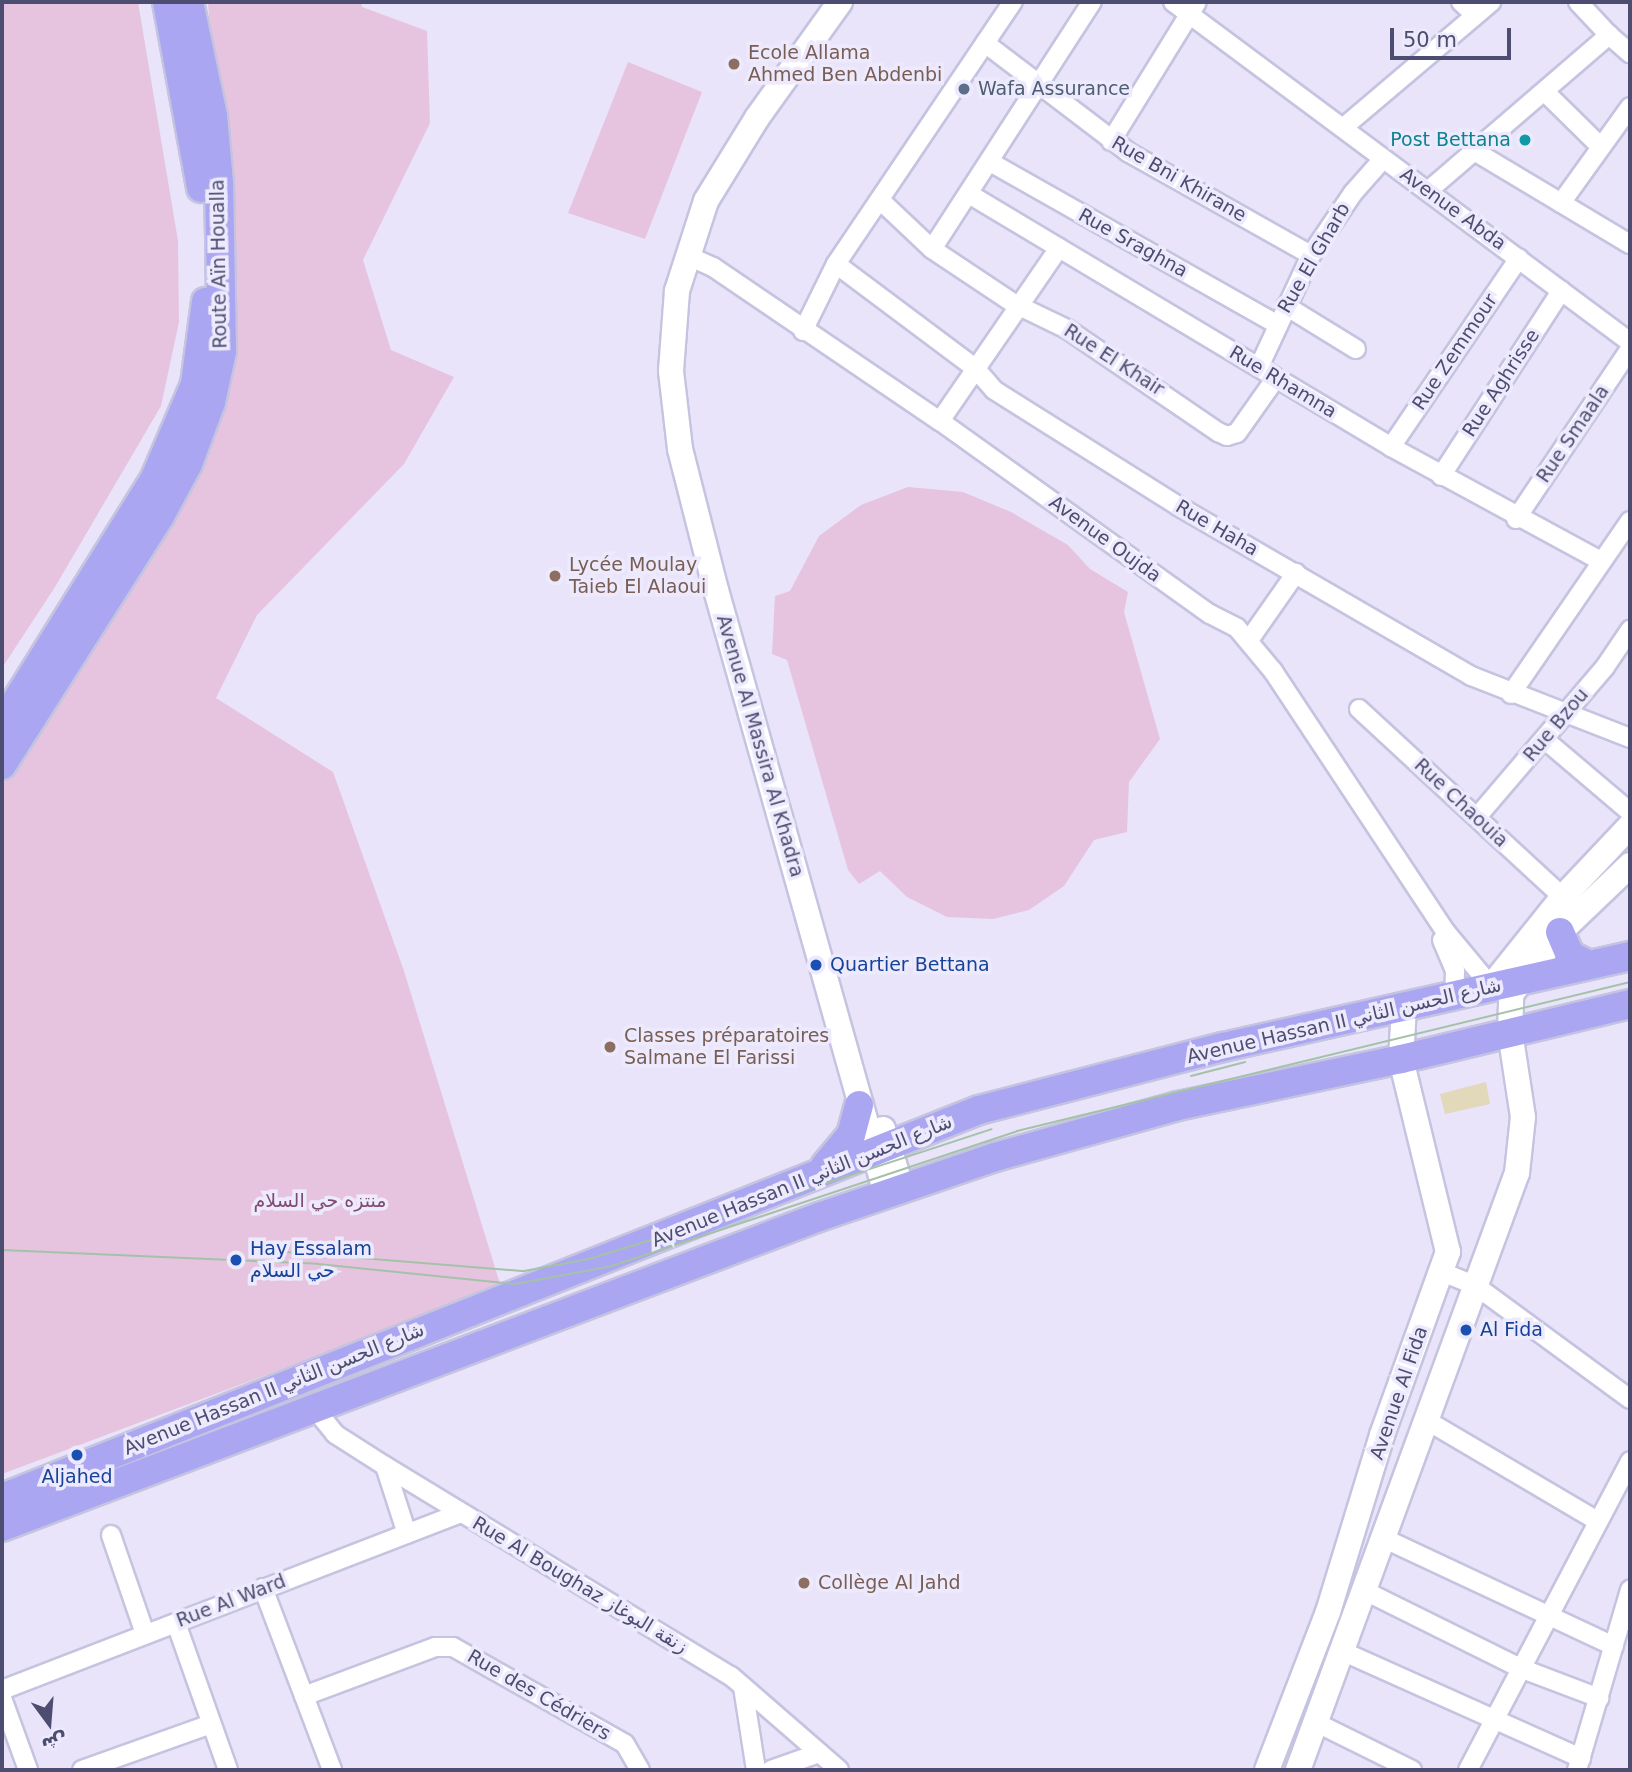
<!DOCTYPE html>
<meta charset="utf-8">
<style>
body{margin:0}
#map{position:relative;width:1632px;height:1772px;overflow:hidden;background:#e9e4fa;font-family:"DejaVu Sans","Noto Sans Arabic",sans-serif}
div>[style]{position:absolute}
.green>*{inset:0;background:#e6c4df}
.water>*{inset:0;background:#e2d8ba}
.roads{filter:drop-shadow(2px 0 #c5c4e0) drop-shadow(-2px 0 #c5c4e0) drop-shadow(0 2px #c5c4e0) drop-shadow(0 -2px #c5c4e0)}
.minor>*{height:18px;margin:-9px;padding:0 9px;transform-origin:9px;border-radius:9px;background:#fff}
.secondary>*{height:24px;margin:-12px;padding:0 12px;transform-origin:12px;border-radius:12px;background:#fff}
.trunk>*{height:28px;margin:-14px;padding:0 14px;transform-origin:14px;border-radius:14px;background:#aaa6f1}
.tram>*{height:2px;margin:-1px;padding:0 1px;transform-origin:1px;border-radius:1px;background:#a4c2a8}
.dots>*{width:19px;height:19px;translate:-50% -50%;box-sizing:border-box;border:4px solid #eeeafd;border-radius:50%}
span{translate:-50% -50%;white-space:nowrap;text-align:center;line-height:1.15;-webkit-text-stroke:7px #eeeafd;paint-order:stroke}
.education-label{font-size:19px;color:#785e54}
.left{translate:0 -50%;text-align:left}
.service-label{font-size:19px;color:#4e5e75}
.culture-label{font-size:19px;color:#0d838f}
.right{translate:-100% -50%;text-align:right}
.street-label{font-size:19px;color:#4c4d70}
.transit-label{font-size:19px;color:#164399}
.park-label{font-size:19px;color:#804b70}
.frame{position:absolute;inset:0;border:4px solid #4c4d70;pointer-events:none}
.north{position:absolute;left:14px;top:1688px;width:70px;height:70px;-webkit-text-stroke:5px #eeeafd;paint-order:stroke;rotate:164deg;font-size:19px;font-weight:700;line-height:28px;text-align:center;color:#4c4d70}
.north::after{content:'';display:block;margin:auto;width:24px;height:32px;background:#4c4d70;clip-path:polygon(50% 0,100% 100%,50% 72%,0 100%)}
.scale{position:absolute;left:1390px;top:28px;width:121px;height:32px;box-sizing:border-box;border:4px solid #4c4d70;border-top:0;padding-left:9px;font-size:21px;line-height:24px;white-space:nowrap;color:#4c4d70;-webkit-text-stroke:5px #eeeafd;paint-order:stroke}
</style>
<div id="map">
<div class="green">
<div style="clip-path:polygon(2px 2px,138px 2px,178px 241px,179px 322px,161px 406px,55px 587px,2px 668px)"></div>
<div style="clip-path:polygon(208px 2px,361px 2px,362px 7px,427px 31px,430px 123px,363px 260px,391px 350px,454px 377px,404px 464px,257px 615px,216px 698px,333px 772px,404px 971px,501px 1287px,2px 1474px,2px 752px,151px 515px,228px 294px)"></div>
<div style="clip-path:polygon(628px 62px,702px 92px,645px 239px,568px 213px)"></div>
<div style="clip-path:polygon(908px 487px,963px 492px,1011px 512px,1068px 545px,1090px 569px,1128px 592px,1124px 612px,1160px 739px,1129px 782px,1127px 832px,1094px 840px,1064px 886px,1029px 910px,993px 919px,947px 917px,907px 897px,880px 871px,859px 884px,848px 870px,787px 660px,772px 654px,775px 596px,790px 591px,819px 536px,861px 505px)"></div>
</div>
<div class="water">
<div style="clip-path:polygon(1486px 1082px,1490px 1104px,1445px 1114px,1440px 1094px)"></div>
</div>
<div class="roads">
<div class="minor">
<div style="left:1173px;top:2px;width:570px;rotate:36.65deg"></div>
<div style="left:1461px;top:2px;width:19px;rotate:43deg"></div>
<div style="left:1578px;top:2px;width:45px;rotate:46.8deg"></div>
<div style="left:985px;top:43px;width:180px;rotate:37.3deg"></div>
<div style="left:1128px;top:152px;width:210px;rotate:29.4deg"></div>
<div style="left:1545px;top:92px;width:77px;rotate:44.5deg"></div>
<div style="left:1345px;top:126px;width:192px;rotate:-40.3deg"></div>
<div style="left:1111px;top:141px;width:163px;rotate:-58.3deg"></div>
<div style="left:1476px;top:152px;width:179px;rotate:30.9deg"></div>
<div style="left:990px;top:162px;width:329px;rotate:29.5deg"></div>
<div style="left:1429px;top:190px;width:238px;rotate:-40.7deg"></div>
<div style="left:1609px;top:35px;width:28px;rotate:41deg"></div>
<div style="left:969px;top:194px;width:492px;rotate:30.9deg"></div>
<div style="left:1391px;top:447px;width:239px;rotate:28.5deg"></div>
<div style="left:880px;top:200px;width:71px;rotate:43.3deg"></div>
<div style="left:932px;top:249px;width:97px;rotate:33.7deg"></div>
<div style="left:1013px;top:303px;width:60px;rotate:25.7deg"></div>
<div style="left:1067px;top:329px;width:183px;rotate:34.3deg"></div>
<div style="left:1218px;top:432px;width:10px;rotate:24deg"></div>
<div style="left:1227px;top:436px;width:10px;rotate:-17deg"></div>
<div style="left:1237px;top:433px;width:67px;rotate:-54.7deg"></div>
<div style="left:1561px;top:203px;width:118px;rotate:-54.3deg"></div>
<div style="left:932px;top:249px;width:294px;rotate:-57.1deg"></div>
<div style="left:686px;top:255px;width:30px;rotate:24deg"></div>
<div style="left:713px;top:267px;width:274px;rotate:34.2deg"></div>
<div style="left:940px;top:421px;width:332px;rotate:35.6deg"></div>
<div style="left:1210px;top:614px;width:30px;rotate:27deg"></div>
<div style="left:1237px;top:628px;width:56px;rotate:50.1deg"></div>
<div style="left:1273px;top:671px;width:312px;rotate:56.5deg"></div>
<div style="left:1445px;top:931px;width:78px;rotate:50.2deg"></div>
<div style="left:836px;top:264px;width:174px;rotate:36.8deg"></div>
<div style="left:975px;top:368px;width:29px;rotate:49deg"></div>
<div style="left:994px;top:390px;width:218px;rotate:32.2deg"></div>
<div style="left:1178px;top:506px;width:339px;rotate:30.1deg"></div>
<div style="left:1471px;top:676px;width:171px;rotate:21.3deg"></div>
<div style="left:1286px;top:306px;width:82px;rotate:31.6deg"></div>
<div style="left:803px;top:331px;width:75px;rotate:-63.8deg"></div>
<div style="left:836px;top:264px;width:316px;rotate:-56deg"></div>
<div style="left:1259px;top:367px;width:123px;rotate:-65.1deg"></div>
<div style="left:1311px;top:255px;width:75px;rotate:-55.9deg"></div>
<div style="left:1353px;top:193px;width:45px;rotate:-48.6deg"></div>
<div style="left:940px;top:421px;width:210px;rotate:-55.5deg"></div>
<div style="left:1391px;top:447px;width:228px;rotate:-55.9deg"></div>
<div style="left:1441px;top:476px;width:221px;rotate:-57deg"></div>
<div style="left:1516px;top:519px;width:205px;rotate:-56.2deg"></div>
<div style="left:1249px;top:640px;width:82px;rotate:-55deg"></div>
<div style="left:1511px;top:694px;width:210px;rotate:-55.5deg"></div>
<div style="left:1359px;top:709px;width:277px;rotate:42.7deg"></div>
<div style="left:1544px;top:739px;width:113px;rotate:40.3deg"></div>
<div style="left:1477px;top:817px;width:197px;rotate:-49.5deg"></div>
<div style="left:1605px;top:667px;width:45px;rotate:-56deg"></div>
<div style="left:1442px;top:940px;width:34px;rotate:67deg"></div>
<div style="left:1455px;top:971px;width:25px;rotate:92deg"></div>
<div style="left:1442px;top:1272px;width:37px;rotate:22deg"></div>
<div style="left:1476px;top:1286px;width:191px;rotate:36.3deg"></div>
<div style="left:315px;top:1409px;width:32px;rotate:51deg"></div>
<div style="left:335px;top:1434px;width:59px;rotate:32.6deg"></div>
<div style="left:385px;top:1466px;width:405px;rotate:31.3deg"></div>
<div style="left:731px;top:1676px;width:143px;rotate:41deg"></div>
<div style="left:1426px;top:1420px;width:197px;rotate:30.5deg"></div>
<div style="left:385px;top:1466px;width:71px;rotate:72.1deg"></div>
<div style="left:111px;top:1535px;width:105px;rotate:71deg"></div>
<div style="left:1383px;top:1538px;width:255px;rotate:25.1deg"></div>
<div style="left:263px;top:1588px;width:195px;rotate:69.2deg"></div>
<div style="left:1365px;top:1591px;width:173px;rotate:26.4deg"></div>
<div style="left:1520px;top:1668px;width:85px;rotate:20.8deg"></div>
<div style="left:176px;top:1623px;width:156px;rotate:70.5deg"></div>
<div style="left:1344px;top:1652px;width:260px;rotate:24.1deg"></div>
<div style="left:743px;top:1687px;width:84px;rotate:81.1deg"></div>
<div style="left:2px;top:1690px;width:491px;rotate:-21.1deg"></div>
<div style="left:304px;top:1696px;width:140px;rotate:-20.5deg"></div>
<div style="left:435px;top:1647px;width:18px"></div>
<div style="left:453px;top:1647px;width:197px;rotate:29.4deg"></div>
<div style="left:625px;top:1744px;width:30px;rotate:60deg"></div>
<div style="left:2px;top:1698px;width:77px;rotate:70.1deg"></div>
<div style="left:1317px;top:1723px;width:106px;rotate:26.3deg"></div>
<div style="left:82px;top:1770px;width:137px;rotate:-19.6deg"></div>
<div style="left:771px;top:1770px;width:51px;rotate:-19.5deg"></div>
<div style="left:1468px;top:1770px;width:349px;rotate:-62.3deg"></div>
<div style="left:1577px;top:1770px;width:188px;rotate:-73.6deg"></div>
</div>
<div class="secondary">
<div style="left:840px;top:2px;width:143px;rotate:125.6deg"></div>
<div style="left:757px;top:118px;width:97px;rotate:121.6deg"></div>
<div style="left:706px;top:201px;width:95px;rotate:107.9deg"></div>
<div style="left:677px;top:291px;width:80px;rotate:94.3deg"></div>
<div style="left:671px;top:371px;width:79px;rotate:83.4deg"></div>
<div style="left:680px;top:449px;width:146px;rotate:75.7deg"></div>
<div style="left:716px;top:590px;width:627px;rotate:74.28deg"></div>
<div style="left:1490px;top:988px;width:117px;rotate:-51.3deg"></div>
<div style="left:1563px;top:897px;width:98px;rotate:-46.7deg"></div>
<div style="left:883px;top:1129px;width:63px;rotate:72.4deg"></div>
<div style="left:1267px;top:1770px;width:169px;rotate:-68.9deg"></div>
<div style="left:1328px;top:1612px;width:185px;rotate:-73deg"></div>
<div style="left:1382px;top:1435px;width:195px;rotate:-70.2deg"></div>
<div style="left:1448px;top:1252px;width:199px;rotate:-103.7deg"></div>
<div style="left:1401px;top:1059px;width:52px;rotate:-86.7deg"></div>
<div style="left:1298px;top:1770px;width:636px;rotate:-69.86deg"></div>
<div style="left:1517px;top:1173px;width:56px;rotate:-83.9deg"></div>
<div style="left:1523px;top:1117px;width:86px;rotate:-98.7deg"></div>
<div style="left:1510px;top:1032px;width:38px;rotate:-88deg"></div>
<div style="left:1511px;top:994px;width:79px;rotate:-51.7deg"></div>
<div style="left:1560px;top:932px;width:97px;rotate:-43.7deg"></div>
</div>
<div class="trunk">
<div style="left:167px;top:2px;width:189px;rotate:79.6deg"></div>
<div style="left:2px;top:724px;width:290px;rotate:-58.1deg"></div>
<div style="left:155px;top:478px;width:102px;rotate:-66.9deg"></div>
<div style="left:195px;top:384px;width:83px;rotate:-82.4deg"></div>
<div style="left:2px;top:765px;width:295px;rotate:-57.6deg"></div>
<div style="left:160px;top:516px;width:59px;rotate:-61.7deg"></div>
<div style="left:188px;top:464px;width:66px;rotate:-69.6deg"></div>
<div style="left:211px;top:402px;width:52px;rotate:-77.8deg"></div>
<div style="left:222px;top:351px;width:168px;rotate:-91deg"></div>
<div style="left:219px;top:183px;width:67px;rotate:-95.1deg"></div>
<div style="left:213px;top:116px;width:116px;rotate:-101.9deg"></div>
<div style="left:1560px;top:932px;width:25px;rotate:67deg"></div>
<div style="left:1570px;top:955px;width:19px;rotate:28deg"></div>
<div style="left:825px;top:1166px;width:40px;rotate:-50deg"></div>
<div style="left:851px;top:1135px;width:31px;rotate:-75deg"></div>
<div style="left:2px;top:1498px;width:1051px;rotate:-21.66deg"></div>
<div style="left:979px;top:1110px;width:252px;rotate:-14.5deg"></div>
<div style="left:1223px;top:1047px;width:417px;rotate:-12.6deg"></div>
<div style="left:2px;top:1527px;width:874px;rotate:-20.78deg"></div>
<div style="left:819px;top:1217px;width:186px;rotate:-18.8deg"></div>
<div style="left:995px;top:1157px;width:190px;rotate:-15.6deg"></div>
<div style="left:1178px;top:1106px;width:228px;rotate:-11.9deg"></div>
<div style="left:1401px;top:1059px;width:236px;rotate:-13.5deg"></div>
</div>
</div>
<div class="tram">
<div style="left:1191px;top:1076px;width:56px;rotate:-14.5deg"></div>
<div style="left:2px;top:1250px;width:316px;rotate:2.5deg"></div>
<div style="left:318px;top:1264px;width:198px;rotate:5.8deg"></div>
<div style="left:515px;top:1284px;width:99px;rotate:-10.5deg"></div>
<div style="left:612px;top:1266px;width:427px;rotate:-18.4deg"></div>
<div style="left:1017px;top:1131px;width:631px;rotate:-13.66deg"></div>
<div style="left:286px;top:1252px;width:239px;rotate:4.6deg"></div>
<div style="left:524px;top:1271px;width:66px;rotate:-10.5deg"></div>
<div style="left:589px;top:1259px;width:92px;rotate:-17.1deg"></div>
<div style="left:677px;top:1232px;width:331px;rotate:-18.1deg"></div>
</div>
<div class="dots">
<div style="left:734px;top:64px;background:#8d6e63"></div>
<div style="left:964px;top:89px;background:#5c6f8a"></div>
<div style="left:1525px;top:140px;background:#0f9aa8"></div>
<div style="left:555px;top:576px;background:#8d6e63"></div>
<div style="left:816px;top:965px;background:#1a4fb4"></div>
<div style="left:610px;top:1047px;background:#8d6e63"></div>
<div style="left:236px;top:1260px;background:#1a4fb4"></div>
<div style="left:1466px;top:1330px;background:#1a4fb4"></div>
<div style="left:77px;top:1455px;background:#1a4fb4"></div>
<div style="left:804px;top:1583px;background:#8d6e63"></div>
</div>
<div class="education-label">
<span class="left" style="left:748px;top:64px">Ecole Allama<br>Ahmed Ben Abdenbi</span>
<span class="left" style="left:569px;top:576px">Lycée Moulay<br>Taieb El Alaoui</span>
<span class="left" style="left:624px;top:1047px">Classes préparatoires<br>Salmane El Farissi</span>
<span class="left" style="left:818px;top:1583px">Collège Al Jahd</span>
</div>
<div class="service-label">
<span class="left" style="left:978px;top:89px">Wafa Assurance</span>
</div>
<div class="culture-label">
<span class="right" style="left:1511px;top:140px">Post Bettana</span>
</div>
<div class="street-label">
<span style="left:1179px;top:179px;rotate:30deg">Rue Bni Khirane</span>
<span style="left:1453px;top:209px;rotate:36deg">Avenue Abda</span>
<span style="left:1133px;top:243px;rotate:29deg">Rue Sraghna</span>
<span style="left:1314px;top:258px;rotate:-60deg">Rue El Gharb</span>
<span style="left:219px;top:264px;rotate:-91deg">Route Aïn Houalla</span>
<span style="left:1455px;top:352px;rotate:-56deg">Rue Zemmour</span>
<span style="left:1114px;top:360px;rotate:33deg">Rue El Khair</span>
<span style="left:1283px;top:382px;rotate:31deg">Rue Rhamna</span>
<span style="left:1501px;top:383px;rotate:-57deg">Rue Aghrisse</span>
<span style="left:1573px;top:434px;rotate:-56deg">Rue Smaala</span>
<span style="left:1217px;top:528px;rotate:30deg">Rue Haha</span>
<span style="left:1105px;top:539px;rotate:36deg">Avenue Oujda</span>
<span style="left:1556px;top:725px;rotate:-50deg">Rue Bzou</span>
<span style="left:760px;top:746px;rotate:74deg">Avenue Al Massira Al Khadra</span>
<span style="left:1461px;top:803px;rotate:43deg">Rue Chaouia</span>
<span style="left:1344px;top:1021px;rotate:-13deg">Avenue Hassan II شارع الحسن الثاني</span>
<span style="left:802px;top:1181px;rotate:-22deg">Avenue Hassan II شارع الحسن الثاني</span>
<span style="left:274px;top:1389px;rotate:-22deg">Avenue Hassan II شارع الحسن الثاني</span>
<span style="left:1399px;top:1393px;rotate:-71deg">Avenue Al Fida</span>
<span style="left:580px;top:1585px;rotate:31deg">Rue Al Boughaz زنقة البوغاز</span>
<span style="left:231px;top:1601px;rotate:-21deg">Rue Al Ward</span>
<span style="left:539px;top:1695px;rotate:30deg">Rue des Cédriers</span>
</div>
<div class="transit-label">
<span class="left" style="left:830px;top:965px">Quartier Bettana</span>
<span class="left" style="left:250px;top:1260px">Hay Essalam<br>حي السلام</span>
<span class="left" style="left:1480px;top:1330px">Al Fida</span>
<span style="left:77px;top:1477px">Aljahed</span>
</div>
<div class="park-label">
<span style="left:320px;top:1201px">منتزه حي السلام</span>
</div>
<div class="frame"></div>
<div class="north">ش</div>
<div class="scale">50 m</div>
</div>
